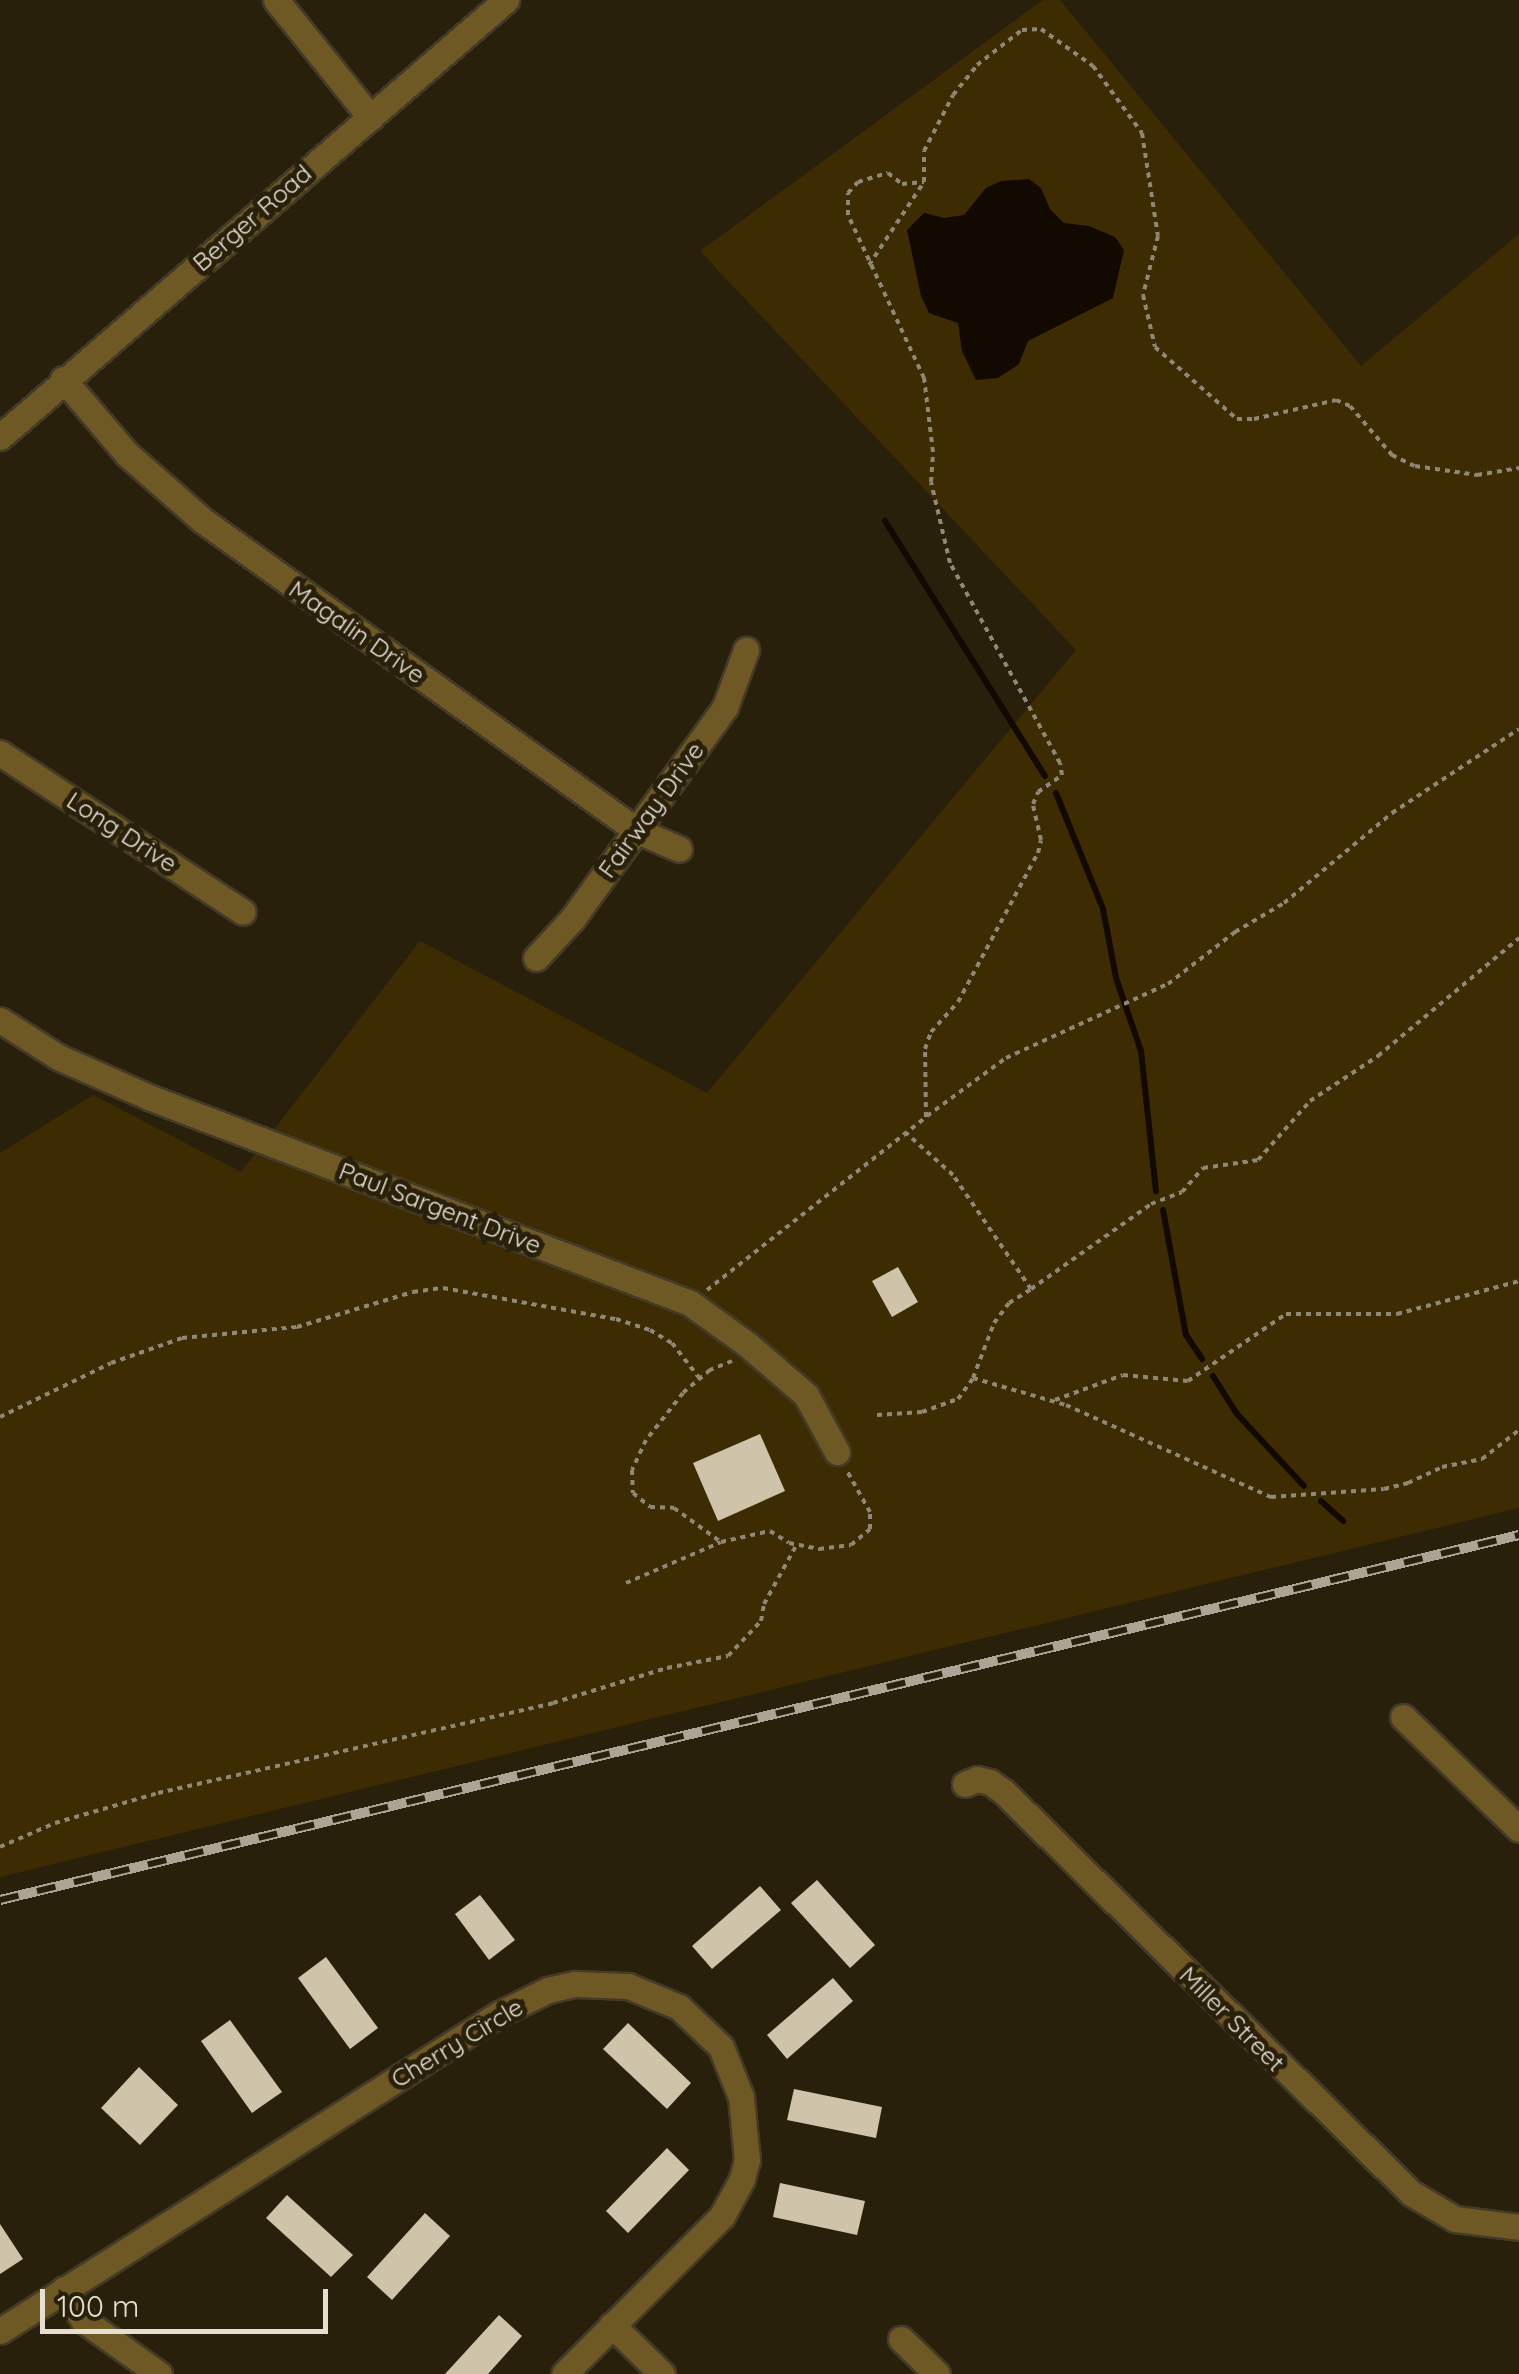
<!DOCTYPE html>
<style>
body{margin:0}
#map{position:relative;width:1519px;height:2374px;overflow:hidden;background:#29200b;font-family:Quicksand,sans-serif}
div>[style]{position:absolute}
.green>*{inset:0;background:#3d2c01}
.water>*{inset:0;background:#120900}
.stream>*{height:6px;margin:-3px;padding:0 3px;transform-origin:3px;border-radius:3px;background:#120900}
.building>*{inset:0;background:#cfc3aa}
.path>*{height:4px;margin-top:-2px;transform-origin:0;background:repeating-linear-gradient(90deg,#8f8877 0 5px,transparent 0 10px)}
.roads{filter:drop-shadow(2px 0 #433b27) drop-shadow(-2px 0 #433b27) drop-shadow(0 2px #433b27) drop-shadow(0 -2px #433b27)}
.minor>*{height:25px;margin:-12.5px;padding:0 12.5px;transform-origin:12.5px;border-radius:12.5px;background:#6e5824}
.rail>*{height:10px;margin-top:-5px;transform-origin:0;background:repeating-linear-gradient(90deg,#29200b 0 19px,#aca596 0 38px);box-sizing:border-box;border-block:2px solid #aca596}
span{translate:-50% -50%;white-space:nowrap;text-align:center;line-height:1.15;-webkit-text-stroke:10px #29200b;paint-order:stroke}
.street-label{font-size:25px;color:#e5dfd2}
.scale{position:absolute;left:40px;top:2289px;width:288px;height:45px;box-sizing:border-box;border:5px solid #e5dfd2;border-top:0;padding-left:12px;font-size:30px;line-height:35px;white-space:nowrap;color:#e5dfd2;-webkit-text-stroke:8px #29200b;paint-order:stroke}
</style>
<div id="map">
<div class="green">
<div style="clip-path:polygon(1043px 0,1060px 0,1361px 366px,1519px 234px,1519px 1508px,0 1877px,0 1153px,93px 1095px,241px 1172px,420px 941px,707px 1093px,1076px 650px,700px 251px)"></div>
</div>
<div class="water">
<div style="clip-path:polygon(1029px 179px,1041px 188px,1050px 209px,1064px 223px,1089px 226px,1115px 237px,1124px 250px,1113px 298px,1028px 341px,1019px 364px,998px 378px,976px 380px,962px 351px,958px 323px,929px 313px,921px 296px,907px 230px,924px 213px,944px 218px,964px 215px,986px 188px,1001px 181px)"></div>
</div>
<div class="stream">
<div style="left:885px;top:521px;width:301px;rotate:57.9deg"></div>
<div style="left:1056px;top:793px;width:125px;rotate:67.9deg"></div>
<div style="left:1103px;top:909px;width:70px;rotate:79.3deg"></div>
<div style="left:1116px;top:978px;width:77px;rotate:71.1deg"></div>
<div style="left:1141px;top:1051px;width:141px;rotate:83.9deg"></div>
<div style="left:1163px;top:1210px;width:127px;rotate:79.6deg"></div>
<div style="left:1186px;top:1335px;width:29px;rotate:56deg"></div>
<div style="left:1213px;top:1376px;width:45px;rotate:57.7deg"></div>
<div style="left:1237px;top:1414px;width:98px;rotate:47.1deg"></div>
<div style="left:1321px;top:1501px;width:30px;rotate:42deg"></div>
</div>
<div class="building">
<div style="clip-path:polygon(898px 1267px,918px 1302px,892px 1317px,872px 1281px)"></div>
<div style="clip-path:polygon(760px 1434px,785px 1491px,718px 1521px,693px 1463px)"></div>
<div style="clip-path:polygon(817px 1880px,875px 1945px,850px 1968px,791px 1903px)"></div>
<div style="clip-path:polygon(760px 1886px,781px 1910px,712px 1969px,692px 1946px)"></div>
<div style="clip-path:polygon(480px 1895px,515px 1940px,489px 1960px,455px 1914px)"></div>
<div style="clip-path:polygon(326px 1957px,378px 2028px,350px 2049px,298px 1978px)"></div>
<div style="clip-path:polygon(833px 1978px,853px 2001px,787px 2059px,767px 2035px)"></div>
<div style="clip-path:polygon(230px 2020px,282px 2092px,252px 2113px,201px 2041px)"></div>
<div style="clip-path:polygon(628px 2023px,691px 2083px,667px 2109px,603px 2049px)"></div>
<div style="clip-path:polygon(139px 2067px,178px 2105px,140px 2145px,101px 2108px)"></div>
<div style="clip-path:polygon(794px 2089px,882px 2107px,876px 2138px,787px 2120px)"></div>
<div style="clip-path:polygon(667px 2148px,689px 2170px,628px 2233px,606px 2211px)"></div>
<div style="clip-path:polygon(780px 2183px,865px 2201px,857px 2235px,773px 2217px)"></div>
<div style="clip-path:polygon(287px 2195px,353px 2255px,331px 2277px,266px 2218px)"></div>
<div style="clip-path:polygon(425px 2213px,450px 2236px,392px 2300px,367px 2277px)"></div>
<div style="clip-path:polygon(0 2224px,23px 2259px,0 2274px)"></div>
<div style="clip-path:polygon(499px 2315px,522px 2336px,488px 2374px,445px 2374px)"></div>
</div>
<div class="path">
<div style="left:869px;top:265px;width:100px;rotate:-56.5deg"></div>
<div style="left:927px;top:1116px;width:98px;rotate:-36.3deg"></div>
<div style="left:1006px;top:1058px;width:178px;rotate:-24.6deg"></div>
<div style="left:1168px;top:984px;width:85px;rotate:-37.8deg"></div>
<div style="left:1235px;top:932px;width:57px;rotate:-30.6deg"></div>
<div style="left:1284px;top:903px;width:141px;rotate:-39.8deg"></div>
<div style="left:1392px;top:813px;width:152px;rotate:-33.5deg"></div>
<div style="left:1031px;top:1289px;width:147px;rotate:-35.3deg"></div>
<div style="left:1151px;top:1204px;width:33px;rotate:-21deg"></div>
<div style="left:1182px;top:1192px;width:32px;rotate:-49deg"></div>
<div style="left:1203px;top:1168px;width:56px;rotate:-8.3deg"></div>
<div style="left:1258px;top:1160px;width:79px;rotate:-48.6deg"></div>
<div style="left:1310px;top:1101px;width:82px;rotate:-33.5deg"></div>
<div style="left:1378px;top:1056px;width:184px;rotate:-39.9deg"></div>
<div style="left:707px;top:1290px;width:279px;rotate:-38.3deg"></div>
<div style="left:926px;top:1117px;width:68px;rotate:-90.8deg"></div>
<div style="left:925px;top:1049px;width:18px;rotate:-71deg"></div>
<div style="left:931px;top:1032px;width:40px;rotate:-48deg"></div>
<div style="left:958px;top:1002px;width:169px;rotate:-61.8deg"></div>
<div style="left:1038px;top:853px;width:13px;rotate:-77deg"></div>
<div style="left:1041px;top:840px;width:37px;rotate:-103deg"></div>
<div style="left:1033px;top:804px;width:13px;rotate:-67deg"></div>
<div style="left:1038px;top:792px;width:29px;rotate:-35deg"></div>
<div style="left:1062px;top:775px;width:12px;rotate:-99deg"></div>
<div style="left:1060px;top:763px;width:228px;rotate:-118.8deg"></div>
<div style="left:950px;top:563px;width:83px;rotate:-103.2deg"></div>
<div style="left:931px;top:482px;width:30px;rotate:-86deg"></div>
<div style="left:933px;top:452px;width:75px;rotate:-96.9deg"></div>
<div style="left:924px;top:378px;width:180px;rotate:-115deg"></div>
<div style="left:848px;top:215px;width:22px;rotate:-90deg"></div>
<div style="left:848px;top:193px;width:15px;rotate:-48deg"></div>
<div style="left:858px;top:182px;width:31px;rotate:-17deg"></div>
<div style="left:888px;top:173px;width:18px;rotate:38deg"></div>
<div style="left:902px;top:184px;width:22px;rotate:-5deg"></div>
<div style="left:924px;top:182px;width:31px;rotate:-90deg"></div>
<div style="left:924px;top:151px;width:63px;rotate:-62.6deg"></div>
<div style="left:953px;top:95px;width:38px;rotate:-51deg"></div>
<div style="left:977px;top:65px;width:57px;rotate:-37.9deg"></div>
<div style="left:1022px;top:30px;width:19px;rotate:-3deg"></div>
<div style="left:1041px;top:29px;width:64px;rotate:35.4deg"></div>
<div style="left:1093px;top:66px;width:83px;rotate:53.8deg"></div>
<div style="left:1142px;top:133px;width:104px;rotate:81.2deg"></div>
<div style="left:1158px;top:236px;width:61px;rotate:104.3deg"></div>
<div style="left:1143px;top:295px;width:53px;rotate:77deg"></div>
<div style="left:1155px;top:347px;width:109px;rotate:41.3deg"></div>
<div style="left:1237px;top:419px;width:17px"></div>
<div style="left:1254px;top:419px;width:84px;rotate:-13deg"></div>
<div style="left:1336px;top:400px;width:15px;rotate:23deg"></div>
<div style="left:1350px;top:406px;width:65px;rotate:49.4deg"></div>
<div style="left:1392px;top:455px;width:25px;rotate:26deg"></div>
<div style="left:1415px;top:466px;width:63px;rotate:8.3deg"></div>
<div style="left:1477px;top:475px;width:43px;rotate:-9.5deg"></div>
<div style="left:732px;top:1361px;width:24px;rotate:158deg"></div>
<div style="left:710px;top:1370px;width:35px;rotate:140deg"></div>
<div style="left:683px;top:1393px;width:60px;rotate:128.2deg"></div>
<div style="left:646px;top:1440px;width:33px;rotate:115deg"></div>
<div style="left:632px;top:1470px;width:23px;rotate:88deg"></div>
<div style="left:633px;top:1493px;width:22px;rotate:39deg"></div>
<div style="left:650px;top:1507px;width:24px;rotate:2deg"></div>
<div style="left:674px;top:1508px;width:58px;rotate:35.9deg"></div>
<div style="left:721px;top:1542px;width:50px;rotate:-12.7deg"></div>
<div style="left:770px;top:1531px;width:22px;rotate:32deg"></div>
<div style="left:789px;top:1543px;width:31px;rotate:11deg"></div>
<div style="left:819px;top:1549px;width:32px;rotate:-7deg"></div>
<div style="left:851px;top:1545px;width:25px;rotate:-40deg"></div>
<div style="left:870px;top:1529px;width:17px;rotate:-90deg"></div>
<div style="left:870px;top:1512px;width:47px;rotate:-119.3deg"></div>
<div style="left:973px;top:1378px;width:97px;rotate:16.2deg"></div>
<div style="left:1066px;top:1405px;width:225px;rotate:24.2deg"></div>
<div style="left:1271px;top:1497px;width:113px;rotate:-4deg"></div>
<div style="left:1384px;top:1489px;width:25px;rotate:-14deg"></div>
<div style="left:1408px;top:1483px;width:38px;rotate:-25deg"></div>
<div style="left:1442px;top:1467px;width:41px;rotate:-11.3deg"></div>
<div style="left:1482px;top:1459px;width:47px;rotate:-38.1deg"></div>
<div style="left:1055px;top:1400px;width:72px;rotate:-20.2deg"></div>
<div style="left:1123px;top:1375px;width:65px;rotate:5.3deg"></div>
<div style="left:1188px;top:1381px;width:119px;rotate:-34.4deg"></div>
<div style="left:1286px;top:1314px;width:111px"></div>
<div style="left:1397px;top:1314px;width:126px;rotate:-15.1deg"></div>
<div style="left:877px;top:1415px;width:45px;rotate:-3.8deg"></div>
<div style="left:922px;top:1412px;width:38px;rotate:-20deg"></div>
<div style="left:958px;top:1399px;width:26px;rotate:-54deg"></div>
<div style="left:973px;top:1378px;width:59px;rotate:-69.1deg"></div>
<div style="left:994px;top:1323px;width:25px;rotate:-53deg"></div>
<div style="left:1009px;top:1303px;width:26px;rotate:-32deg"></div>
<div style="left:1031px;top:1289px;width:138px;rotate:-124.4deg"></div>
<div style="left:953px;top:1175px;width:63px;rotate:-138.2deg"></div>
<div style="left:0;top:1417px;width:123px;rotate:-25.9deg"></div>
<div style="left:111px;top:1363px;width:75px;rotate:-19.4deg"></div>
<div style="left:182px;top:1338px;width:116px;rotate:-5.5deg"></div>
<div style="left:297px;top:1327px;width:121px;rotate:-16.8deg"></div>
<div style="left:413px;top:1292px;width:30px;rotate:-8deg"></div>
<div style="left:443px;top:1288px;width:176px;rotate:10.2deg"></div>
<div style="left:616px;top:1319px;width:36px;rotate:18deg"></div>
<div style="left:650px;top:1330px;width:26px;rotate:31deg"></div>
<div style="left:672px;top:1343px;width:46px;rotate:52.1deg"></div>
<div style="left:626px;top:1583px;width:103px;rotate:-23.3deg"></div>
<div style="left:0;top:1847px;width:60px;rotate:-23.6deg"></div>
<div style="left:55px;top:1823px;width:107px;rotate:-16.2deg"></div>
<div style="left:158px;top:1793px;width:405px;rotate:-12.8deg"></div>
<div style="left:553px;top:1703px;width:119px;rotate:-17.1deg"></div>
<div style="left:667px;top:1668px;width:62px;rotate:-11.1deg"></div>
<div style="left:728px;top:1656px;width:48px;rotate:-46.7deg"></div>
<div style="left:761px;top:1621px;width:17px;rotate:-80deg"></div>
<div style="left:764px;top:1604px;width:68px;rotate:-61.2deg"></div>
</div>
<div class="roads">
<div class="minor">
<div style="left:276px;top:0;width:151px;rotate:51.2deg"></div>
<div style="left:63px;top:379px;width:99px;rotate:49.5deg"></div>
<div style="left:127px;top:454px;width:100px;rotate:41.3deg"></div>
<div style="left:202px;top:520px;width:533px;rotate:35.54deg"></div>
<div style="left:636px;top:830px;width:47px;rotate:23.8deg"></div>
<div style="left:0;top:437px;width:669px;rotate:-40.82deg"></div>
<div style="left:0;top:753px;width:290px;rotate:33.2deg"></div>
<div style="left:536px;top:958px;width:54px;rotate:-47.2deg"></div>
<div style="left:573px;top:918px;width:260px;rotate:-54.2deg"></div>
<div style="left:725px;top:707px;width:61px;rotate:-69.8deg"></div>
<div style="left:0;top:1020px;width:69px;rotate:32.5deg"></div>
<div style="left:58px;top:1057px;width:102px;rotate:23.8deg"></div>
<div style="left:151px;top:1098px;width:577px;rotate:20.82deg"></div>
<div style="left:690px;top:1303px;width:72px;rotate:35.9deg"></div>
<div style="left:748px;top:1345px;width:77px;rotate:40.8deg"></div>
<div style="left:806px;top:1395px;width:65px;rotate:61.5deg"></div>
<div style="left:1403px;top:1717px;width:161px;rotate:44deg"></div>
<div style="left:965px;top:1784px;width:13px;rotate:-23deg"></div>
<div style="left:977px;top:1779px;width:13px;rotate:13deg"></div>
<div style="left:990px;top:1782px;width:17px;rotate:36deg"></div>
<div style="left:1004px;top:1792px;width:571px;rotate:44.57deg"></div>
<div style="left:1411px;top:2193px;width:51px;rotate:30.6deg"></div>
<div style="left:1455px;top:2219px;width:64px;rotate:7.1deg"></div>
<div style="left:64px;top:2289px;width:36px;rotate:58deg"></div>
<div style="left:83px;top:2320px;width:93px;rotate:35.4deg"></div>
<div style="left:612px;top:2325px;width:70px;rotate:44.4deg"></div>
<div style="left:0;top:2331px;width:591px;rotate:-32.43deg"></div>
<div style="left:499px;top:2014px;width:55px;rotate:-26.1deg"></div>
<div style="left:548px;top:1990px;width:28px;rotate:-13deg"></div>
<div style="left:575px;top:1984px;width:53px;rotate:2.2deg"></div>
<div style="left:628px;top:1986px;width:55px;rotate:22.4deg"></div>
<div style="left:679px;top:2007px;width:58px;rotate:43.6deg"></div>
<div style="left:721px;top:2047px;width:54px;rotate:68.2deg"></div>
<div style="left:741px;top:2097px;width:63px;rotate:84.6deg"></div>
<div style="left:747px;top:2160px;width:20px;rotate:105deg"></div>
<div style="left:742px;top:2179px;width:42px;rotate:118.4deg"></div>
<div style="left:722px;top:2216px;width:223px;rotate:135deg"></div>
<div style="left:901px;top:2339px;width:50px;rotate:44.2deg"></div>
</div>
</div>
<div class="rail">
<div style="left:0;top:1900px;width:1562px;rotate:-13.51deg"></div>
</div>
<div class="street-label">
<span style="left:252px;top:218px;rotate:-41deg">Berger Road</span>
<span style="left:357px;top:632px;rotate:35deg">Magalin Drive</span>
<span style="left:651px;top:810px;rotate:-54deg">Fairway Drive</span>
<span style="left:122px;top:832px;rotate:33deg">Long Drive</span>
<span style="left:440px;top:1208px;rotate:21deg">Paul Sargent Drive</span>
<span style="left:1232px;top:2019px;rotate:45deg">Miller Street</span>
<span style="left:457px;top:2043px;rotate:-31deg">Cherry Circle</span>
</div>
<div class="scale">100 m</div>
</div>
